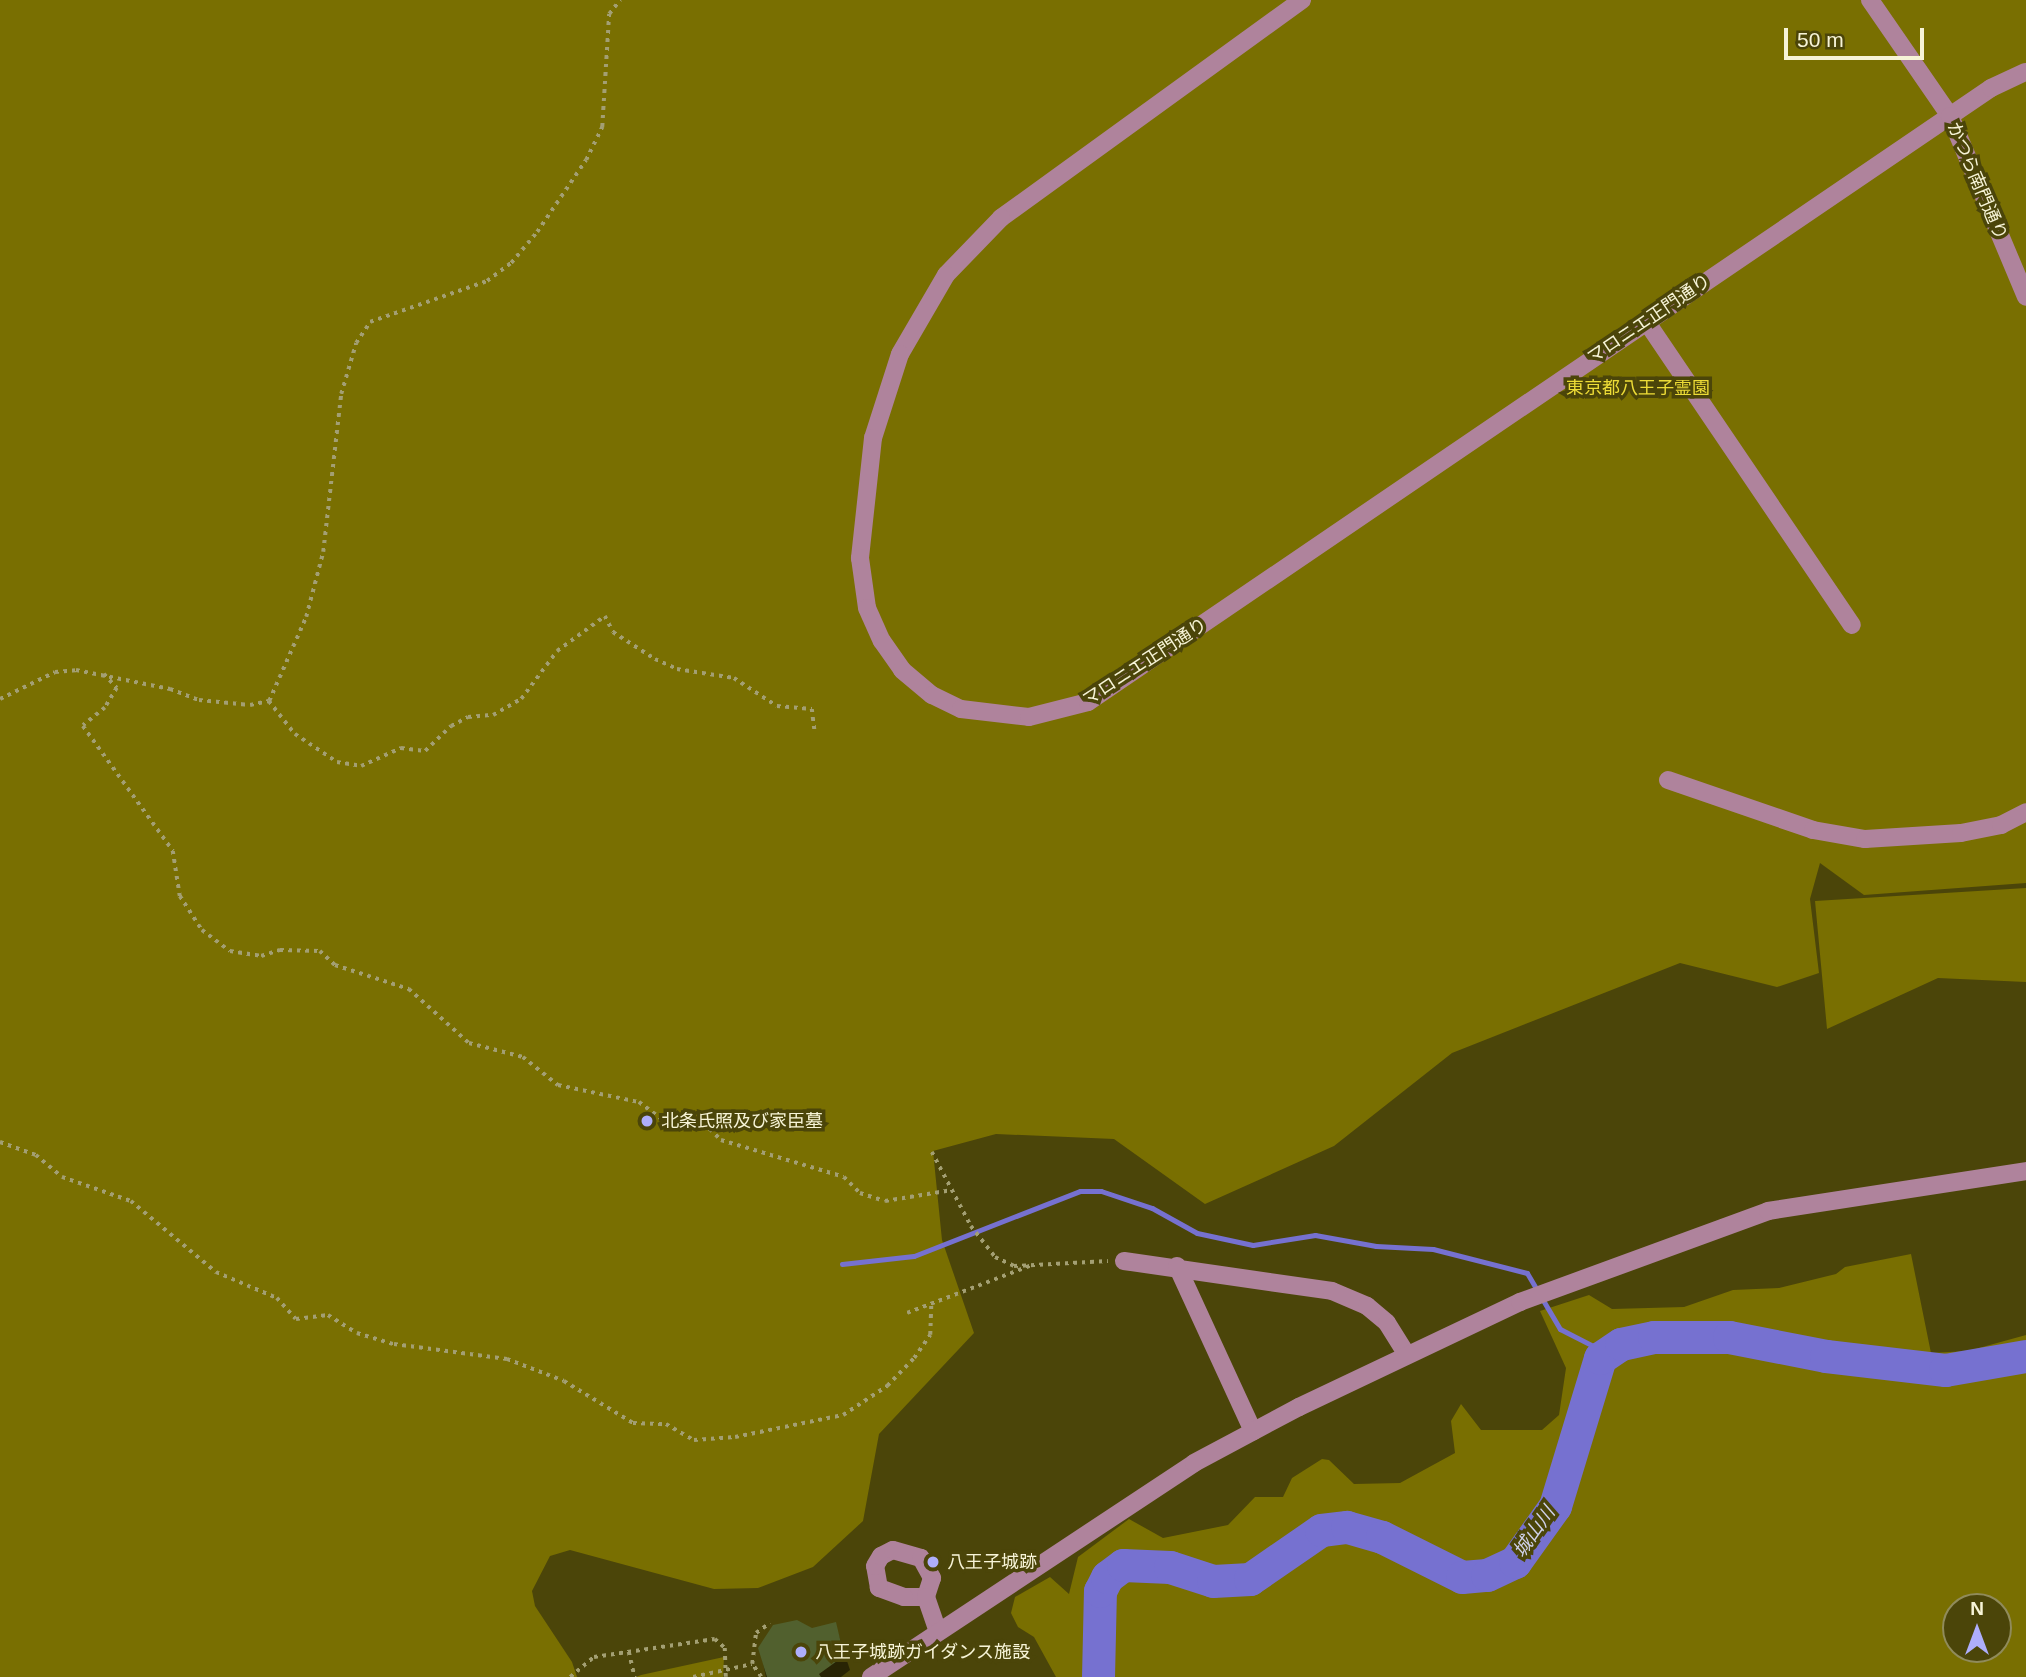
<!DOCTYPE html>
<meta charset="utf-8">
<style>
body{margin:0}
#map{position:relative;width:2026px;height:1677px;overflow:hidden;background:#4b4509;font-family:Arial,"Noto Sans JP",sans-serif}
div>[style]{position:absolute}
.green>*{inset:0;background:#796f01}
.shadow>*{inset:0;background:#0007}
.stream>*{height:5px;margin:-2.5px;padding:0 2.5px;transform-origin:2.5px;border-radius:2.5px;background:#7671d0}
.river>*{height:33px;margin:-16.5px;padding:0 16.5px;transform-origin:16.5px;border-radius:16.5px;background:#7671d0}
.building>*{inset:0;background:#51602e}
.path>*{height:3.5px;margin-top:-1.75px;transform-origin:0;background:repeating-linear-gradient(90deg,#a39f73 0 3.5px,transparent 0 8.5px)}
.minor>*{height:18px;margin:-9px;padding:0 9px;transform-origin:9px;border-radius:9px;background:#af839c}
.dots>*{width:19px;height:19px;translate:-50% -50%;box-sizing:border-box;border:4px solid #4b4509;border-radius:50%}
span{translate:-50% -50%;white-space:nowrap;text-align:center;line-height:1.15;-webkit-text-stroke:7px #4b4509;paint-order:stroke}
.street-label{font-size:18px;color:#f7f4d7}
.park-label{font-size:18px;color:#eddc37}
.poi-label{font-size:18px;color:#f7f4d7}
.left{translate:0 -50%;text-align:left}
.water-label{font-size:19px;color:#cfd0e9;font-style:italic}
.north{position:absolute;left:1942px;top:1593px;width:70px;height:70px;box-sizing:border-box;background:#4b4509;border:2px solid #908b5b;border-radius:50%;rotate:0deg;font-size:19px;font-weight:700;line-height:28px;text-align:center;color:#f7f4d7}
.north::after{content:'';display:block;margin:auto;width:24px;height:32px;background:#aeaefb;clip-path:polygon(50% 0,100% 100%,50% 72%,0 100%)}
.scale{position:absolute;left:1784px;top:28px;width:140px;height:32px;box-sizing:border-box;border:4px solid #f7f4d7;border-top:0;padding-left:9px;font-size:21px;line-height:24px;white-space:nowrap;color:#f7f4d7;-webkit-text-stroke:5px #4b4509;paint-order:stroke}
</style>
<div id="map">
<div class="green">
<div style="clip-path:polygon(0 0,2026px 0,2026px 883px,1864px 895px,1820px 863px,1810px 899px,1819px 973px,1777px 987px,1680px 963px,1452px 1053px,1334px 1146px,1205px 1204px,1114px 1139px,996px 1134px,933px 1151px,942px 1240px,974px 1333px,879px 1434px,863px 1521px,813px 1567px,758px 1588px,714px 1589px,570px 1550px,550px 1556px,532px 1591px,535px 1606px,572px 1662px,577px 1677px,0 1677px)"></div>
<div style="clip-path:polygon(2026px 888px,2026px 982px,1938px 978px,1827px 1029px,1815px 901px)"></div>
<div style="clip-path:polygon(evenodd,1911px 1254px,1931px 1353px,1968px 1351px,2026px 1335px,2026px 1677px,1056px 1677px,1034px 1637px,1018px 1627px,1011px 1613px,1015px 1597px,1050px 1577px,1069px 1594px,1078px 1557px,1129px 1519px,1163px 1538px,1228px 1525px,1255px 1497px,1283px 1497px,1292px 1478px,1322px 1459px,1329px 1460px,1354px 1484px,1400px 1483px,1455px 1453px,1451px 1421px,1461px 1404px,1481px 1430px,1542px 1430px,1559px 1415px,1566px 1368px,1540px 1311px,1589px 1295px,1612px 1309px,1684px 1307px,1733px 1290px,1779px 1288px,1836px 1274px,1845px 1267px,1911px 1254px,1956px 1607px,1998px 1607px,1998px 1649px,1956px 1649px,1956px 1607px)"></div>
<div style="clip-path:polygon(724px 1657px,723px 1677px,636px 1677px,641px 1675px)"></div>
</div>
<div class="shadow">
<div style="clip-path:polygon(835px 1624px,850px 1670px,841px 1677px,766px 1677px,760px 1648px)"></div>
</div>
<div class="stream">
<div style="left:842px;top:1264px;width:72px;rotate:-6.3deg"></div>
<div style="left:914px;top:1256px;width:178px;rotate:-21.4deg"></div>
<div style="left:1080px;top:1191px;width:21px"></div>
<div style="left:1101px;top:1191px;width:54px;rotate:18.4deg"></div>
<div style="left:1152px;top:1208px;width:51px;rotate:29.1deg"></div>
<div style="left:1197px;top:1233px;width:57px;rotate:12.1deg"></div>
<div style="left:1253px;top:1245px;width:63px;rotate:-9.2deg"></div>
<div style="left:1315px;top:1235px;width:62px;rotate:10.2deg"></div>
<div style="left:1376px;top:1246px;width:57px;rotate:3deg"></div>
<div style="left:1433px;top:1249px;width:97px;rotate:14.3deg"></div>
<div style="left:1527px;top:1273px;width:65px;rotate:59.5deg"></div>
<div style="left:1560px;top:1329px;width:53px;rotate:27.1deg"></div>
</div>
<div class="river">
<div style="left:1098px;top:1677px;width:86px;rotate:-88.7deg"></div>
<div style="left:1100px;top:1591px;width:16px;rotate:-63deg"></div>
<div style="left:1107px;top:1577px;width:20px;rotate:-37deg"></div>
<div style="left:1123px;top:1565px;width:47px;rotate:2.4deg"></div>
<div style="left:1170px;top:1567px;width:45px;rotate:18deg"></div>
<div style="left:1213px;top:1581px;width:37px;rotate:-3deg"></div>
<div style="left:1250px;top:1579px;width:86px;rotate:-34.6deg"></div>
<div style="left:1321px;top:1530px;width:26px;rotate:-7deg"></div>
<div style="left:1347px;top:1527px;width:36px;rotate:16deg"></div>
<div style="left:1382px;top:1537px;width:89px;rotate:26.6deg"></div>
<div style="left:1462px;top:1577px;width:25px;rotate:-5deg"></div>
<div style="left:1487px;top:1575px;width:31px;rotate:-25deg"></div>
<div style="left:1515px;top:1562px;width:69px;rotate:-54.5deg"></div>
<div style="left:1555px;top:1506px;width:155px;rotate:-73.1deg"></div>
<div style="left:1600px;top:1358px;width:25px;rotate:-34deg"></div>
<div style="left:1621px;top:1344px;width:34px;rotate:-12deg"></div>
<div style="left:1654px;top:1337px;width:75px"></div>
<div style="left:1729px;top:1337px;width:99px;rotate:11.1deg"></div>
<div style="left:1826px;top:1356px;width:120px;rotate:6.7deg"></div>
<div style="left:1945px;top:1370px;width:82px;rotate:-9.8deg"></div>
</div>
<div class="building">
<div style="clip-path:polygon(797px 1620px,812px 1628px,836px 1622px,844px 1656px,819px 1674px,821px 1677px,767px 1677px,758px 1648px,773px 1625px)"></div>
</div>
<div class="path">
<div style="left:104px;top:674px;width:19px;rotate:47deg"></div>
<div style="left:117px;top:688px;width:23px;rotate:121deg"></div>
<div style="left:105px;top:708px;width:28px;rotate:141deg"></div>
<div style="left:83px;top:726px;width:154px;rotate:54.2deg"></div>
<div style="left:173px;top:851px;width:46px;rotate:81.2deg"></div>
<div style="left:180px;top:896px;width:40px;rotate:57.1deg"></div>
<div style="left:202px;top:930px;width:35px;rotate:37deg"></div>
<div style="left:230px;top:951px;width:31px;rotate:9deg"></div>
<div style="left:261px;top:956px;width:20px;rotate:-18deg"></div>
<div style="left:280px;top:950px;width:40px;rotate:1.4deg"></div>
<div style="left:320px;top:951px;width:21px;rotate:43deg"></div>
<div style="left:335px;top:965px;width:78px;rotate:18deg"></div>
<div style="left:409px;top:989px;width:81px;rotate:42deg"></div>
<div style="left:469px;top:1043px;width:56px;rotate:14.5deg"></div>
<div style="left:523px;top:1057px;width:45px;rotate:38.7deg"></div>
<div style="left:558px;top:1085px;width:83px;rotate:11.9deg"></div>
<div style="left:639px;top:1102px;width:34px;rotate:37deg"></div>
<div style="left:666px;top:1122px;width:45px;rotate:9deg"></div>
<div style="left:710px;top:1129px;width:16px;rotate:45deg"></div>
<div style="left:721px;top:1140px;width:128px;rotate:16.7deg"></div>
<div style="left:844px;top:1177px;width:23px;rotate:45deg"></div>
<div style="left:860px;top:1193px;width:26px;rotate:18deg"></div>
<div style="left:885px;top:1201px;width:68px;rotate:-9.3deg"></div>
<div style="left:0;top:699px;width:61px;rotate:-26.1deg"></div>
<div style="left:55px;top:672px;width:21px;rotate:-5deg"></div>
<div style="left:76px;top:670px;width:96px;rotate:11.4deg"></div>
<div style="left:170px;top:689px;width:31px;rotate:21deg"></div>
<div style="left:199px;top:700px;width:51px;rotate:5.6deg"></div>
<div style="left:250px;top:705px;width:19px;rotate:-12deg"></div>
<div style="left:269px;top:701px;width:92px;rotate:-66.2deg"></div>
<div style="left:306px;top:617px;width:67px;rotate:-75.3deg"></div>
<div style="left:323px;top:552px;width:159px;rotate:-83.5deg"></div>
<div style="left:341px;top:394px;width:53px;rotate:-73.6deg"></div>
<div style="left:356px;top:343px;width:25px;rotate:-56deg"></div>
<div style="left:370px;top:322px;width:124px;rotate:-19.3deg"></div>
<div style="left:487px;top:281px;width:30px;rotate:-37deg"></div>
<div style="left:511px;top:263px;width:40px;rotate:-50deg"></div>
<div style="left:537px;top:232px;width:87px;rotate:-55.8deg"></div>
<div style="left:586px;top:160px;width:37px;rotate:-64deg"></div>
<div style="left:602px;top:127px;width:113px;rotate:-86.5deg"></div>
<div style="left:609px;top:14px;width:18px;rotate:-52deg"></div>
<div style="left:269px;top:701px;width:42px;rotate:51.8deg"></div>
<div style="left:295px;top:734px;width:50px;rotate:33.7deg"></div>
<div style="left:337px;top:762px;width:24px;rotate:9deg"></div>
<div style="left:361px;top:766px;width:44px;rotate:-24.2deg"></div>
<div style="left:401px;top:748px;width:24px;rotate:7deg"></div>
<div style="left:425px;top:751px;width:36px;rotate:-44deg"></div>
<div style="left:451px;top:726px;width:19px;rotate:-28deg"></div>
<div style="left:468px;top:717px;width:25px;rotate:-5deg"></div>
<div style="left:493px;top:715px;width:32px;rotate:-30deg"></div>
<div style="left:521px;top:699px;width:60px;rotate:-53.1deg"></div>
<div style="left:557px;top:651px;width:59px;rotate:-36.1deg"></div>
<div style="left:605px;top:616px;width:18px;rotate:63deg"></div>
<div style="left:613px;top:632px;width:50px;rotate:32.7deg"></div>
<div style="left:655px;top:659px;width:24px;rotate:24deg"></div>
<div style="left:677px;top:669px;width:58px;rotate:9deg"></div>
<div style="left:734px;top:678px;width:51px;rotate:33.1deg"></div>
<div style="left:777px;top:706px;width:35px;rotate:5deg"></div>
<div style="left:812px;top:709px;width:24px;rotate:83deg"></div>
<div style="left:0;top:1142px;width:38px;rotate:20deg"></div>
<div style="left:36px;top:1155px;width:34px;rotate:40deg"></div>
<div style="left:62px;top:1177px;width:73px;rotate:19.2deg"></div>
<div style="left:131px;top:1201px;width:111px;rotate:39.9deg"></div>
<div style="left:216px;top:1272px;width:66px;rotate:23.1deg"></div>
<div style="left:277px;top:1298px;width:28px;rotate:48deg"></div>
<div style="left:296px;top:1319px;width:32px;rotate:-7deg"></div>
<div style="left:328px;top:1315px;width:34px;rotate:32deg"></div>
<div style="left:357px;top:1333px;width:39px;rotate:17deg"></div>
<div style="left:394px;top:1344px;width:114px;rotate:7.6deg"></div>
<div style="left:507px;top:1359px;width:61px;rotate:21.1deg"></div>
<div style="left:564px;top:1381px;width:81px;rotate:31.3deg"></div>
<div style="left:633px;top:1423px;width:33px;rotate:2deg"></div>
<div style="left:666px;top:1424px;width:32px;rotate:30deg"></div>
<div style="left:694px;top:1440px;width:41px;rotate:-4.2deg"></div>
<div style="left:735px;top:1437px;width:110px;rotate:-11.5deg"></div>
<div style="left:843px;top:1415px;width:53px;rotate:-33.4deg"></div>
<div style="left:887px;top:1386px;width:39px;rotate:-46deg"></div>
<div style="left:914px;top:1358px;width:28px;rotate:-55deg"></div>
<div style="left:930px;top:1335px;width:31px;rotate:-88deg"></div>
<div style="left:932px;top:1152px;width:84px;rotate:62.2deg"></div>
<div style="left:971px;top:1226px;width:39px;rotate:52deg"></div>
<div style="left:995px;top:1257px;width:21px;rotate:25deg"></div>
<div style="left:1014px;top:1266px;width:94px;rotate:-3deg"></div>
<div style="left:907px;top:1313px;width:134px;rotate:-21deg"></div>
<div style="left:629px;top:1652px;width:26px;rotate:77deg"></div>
<div style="left:570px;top:1677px;width:31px;rotate:-40deg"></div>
<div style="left:594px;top:1657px;width:122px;rotate:-8.5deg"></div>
<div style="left:715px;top:1639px;width:13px;rotate:42deg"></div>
<div style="left:725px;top:1648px;width:29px;rotate:88deg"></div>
<div style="left:693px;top:1677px;width:60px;rotate:-12.4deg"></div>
<div style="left:761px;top:1677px;width:16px;rotate:-125deg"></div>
<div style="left:752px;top:1664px;width:31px;rotate:-83deg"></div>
<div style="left:756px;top:1633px;width:17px;rotate:-36deg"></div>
</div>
<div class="minor">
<div style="left:1302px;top:0;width:372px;rotate:144.1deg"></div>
<div style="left:1001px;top:218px;width:79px;rotate:134deg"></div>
<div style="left:946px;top:275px;width:91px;rotate:120.2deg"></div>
<div style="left:900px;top:354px;width:88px;rotate:107.8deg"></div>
<div style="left:873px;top:438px;width:121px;rotate:96.2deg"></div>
<div style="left:860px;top:558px;width:50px;rotate:82deg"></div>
<div style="left:867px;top:608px;width:36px;rotate:66deg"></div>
<div style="left:882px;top:641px;width:35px;rotate:55deg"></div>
<div style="left:902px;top:670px;width:39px;rotate:40deg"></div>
<div style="left:932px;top:695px;width:32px;rotate:26deg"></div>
<div style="left:961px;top:709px;width:68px;rotate:6.7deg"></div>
<div style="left:1029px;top:717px;width:61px;rotate:-14.3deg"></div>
<div style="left:1088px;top:702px;width:1092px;rotate:-34.21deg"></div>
<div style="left:1991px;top:88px;width:38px;rotate:-25deg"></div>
<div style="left:1870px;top:0;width:141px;rotate:55.4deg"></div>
<div style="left:1950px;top:116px;width:196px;rotate:67.2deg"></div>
<div style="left:1646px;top:321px;width:367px;rotate:55.9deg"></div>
<div style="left:1668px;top:780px;width:153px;rotate:19deg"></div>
<div style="left:1813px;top:830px;width:53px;rotate:9.8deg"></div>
<div style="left:1865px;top:839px;width:96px;rotate:-3.6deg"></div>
<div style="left:1961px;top:833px;width:41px;rotate:-11.3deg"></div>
<div style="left:2001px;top:825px;width:28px;rotate:-27deg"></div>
<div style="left:1124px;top:1261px;width:210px;rotate:8.2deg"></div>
<div style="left:1332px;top:1291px;width:38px;rotate:23deg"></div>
<div style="left:1367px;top:1306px;width:26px;rotate:40deg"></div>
<div style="left:1387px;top:1323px;width:36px;rotate:58deg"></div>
<div style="left:1177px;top:1266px;width:182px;rotate:65.3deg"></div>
<div style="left:926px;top:1597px;width:22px;rotate:180deg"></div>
<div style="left:904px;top:1597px;width:27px;rotate:-160deg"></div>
<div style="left:879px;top:1588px;width:22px;rotate:-100deg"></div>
<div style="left:875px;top:1566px;width:12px;rotate:-59deg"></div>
<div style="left:881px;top:1556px;width:13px;rotate:-27deg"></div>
<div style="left:893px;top:1550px;width:29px;rotate:16deg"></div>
<div style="left:921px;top:1558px;width:23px;rotate:61deg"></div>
<div style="left:932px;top:1578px;width:20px;rotate:108deg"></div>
<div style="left:926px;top:1597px;width:36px;rotate:71deg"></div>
<div style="left:871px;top:1677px;width:387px;rotate:-33.5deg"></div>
<div style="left:1194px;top:1463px;width:119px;rotate:-28.1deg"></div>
<div style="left:1299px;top:1407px;width:245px;rotate:-25.4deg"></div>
<div style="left:1520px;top:1302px;width:264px;rotate:-20.1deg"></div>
<div style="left:1768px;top:1211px;width:261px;rotate:-8.8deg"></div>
</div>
<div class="dots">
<div style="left:647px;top:1121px;background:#aeaefb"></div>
<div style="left:933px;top:1562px;background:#aeaefb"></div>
<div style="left:801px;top:1652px;background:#aeaefb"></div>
</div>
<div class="street-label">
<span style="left:1977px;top:181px;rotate:67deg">かつら南門通り</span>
<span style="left:1649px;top:319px;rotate:-34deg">マロニエ正門通り</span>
<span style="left:1145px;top:662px;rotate:-33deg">マロニエ正門通り</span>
</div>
<div class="park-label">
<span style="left:1638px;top:388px">東京都八王子霊園</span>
</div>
<div class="poi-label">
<span class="left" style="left:661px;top:1121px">北条氏照及び家臣墓</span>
<span class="left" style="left:947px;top:1562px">八王子城跡</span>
<span class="left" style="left:815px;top:1652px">八王子城跡ガイダンス施設</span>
</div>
<div class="water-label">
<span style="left:1534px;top:1532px;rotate:-55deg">城山川</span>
</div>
<div class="north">N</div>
<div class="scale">50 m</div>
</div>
